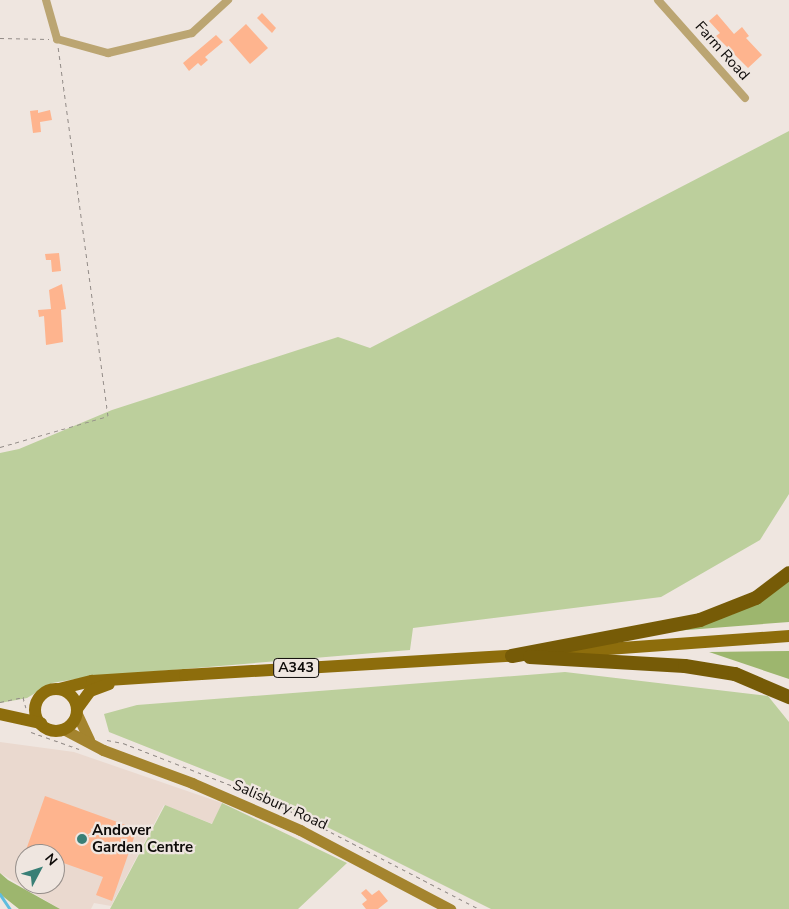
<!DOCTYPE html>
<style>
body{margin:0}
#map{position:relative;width:789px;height:909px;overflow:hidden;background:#efe6e0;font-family:"Nunito Sans",sans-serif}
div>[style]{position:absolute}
.built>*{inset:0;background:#ead9cf}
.green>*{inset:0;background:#bccf9c}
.forest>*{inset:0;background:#9db66e}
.stream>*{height:2.5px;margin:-1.25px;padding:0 1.25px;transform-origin:1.25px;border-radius:1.25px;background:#5fbdde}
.building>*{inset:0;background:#feb48e}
.path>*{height:1px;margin-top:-0.5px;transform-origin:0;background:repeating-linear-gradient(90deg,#928b87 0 4px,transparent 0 8px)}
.street>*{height:8px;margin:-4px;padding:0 4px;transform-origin:4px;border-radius:4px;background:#bba572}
.secondary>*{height:11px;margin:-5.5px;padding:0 5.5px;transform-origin:5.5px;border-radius:5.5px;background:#a4842e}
.primary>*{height:12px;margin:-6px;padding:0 6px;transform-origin:6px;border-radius:6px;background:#8d6d0c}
.primary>.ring{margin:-6px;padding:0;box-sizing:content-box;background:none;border:12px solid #8d6d0c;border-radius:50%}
.highway>*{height:14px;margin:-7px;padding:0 7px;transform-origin:7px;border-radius:7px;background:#765b07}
.dots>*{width:14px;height:14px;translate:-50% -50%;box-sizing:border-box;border:2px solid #efe6e0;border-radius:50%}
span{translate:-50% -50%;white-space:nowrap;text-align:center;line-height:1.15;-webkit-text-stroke:4.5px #efe6e0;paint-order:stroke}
.shield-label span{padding:1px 4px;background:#efe6e0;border:1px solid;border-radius:4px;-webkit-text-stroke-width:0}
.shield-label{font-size:14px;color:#0e0b09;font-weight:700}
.street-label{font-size:15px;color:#0e0b09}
.poi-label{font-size:15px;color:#0e0b09;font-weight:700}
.left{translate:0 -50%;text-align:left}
.north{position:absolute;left:15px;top:844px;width:50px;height:50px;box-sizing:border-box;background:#efe6e0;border:1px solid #958e8a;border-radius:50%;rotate:50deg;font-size:14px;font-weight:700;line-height:20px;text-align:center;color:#0e0b09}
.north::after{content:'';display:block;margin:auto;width:18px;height:22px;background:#397f76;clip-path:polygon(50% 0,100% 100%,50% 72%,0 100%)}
</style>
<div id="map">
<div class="built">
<div style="clip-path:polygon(evenodd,0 742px,74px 752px,222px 803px,213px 824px,164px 805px,111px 906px,94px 903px,91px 909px,60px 909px,0 873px,0 742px,25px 854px,55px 854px,55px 884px,25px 884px,25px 854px)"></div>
</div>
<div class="green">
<div style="clip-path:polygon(789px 131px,789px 494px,760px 540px,661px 597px,413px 628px,410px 650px,88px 677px,52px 683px,27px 698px,0 703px,0 453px,19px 449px,112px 410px,338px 337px,370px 348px)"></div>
<div style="clip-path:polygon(565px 672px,768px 696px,789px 722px,789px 909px,491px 909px,245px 786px,109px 732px,104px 714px,137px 705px)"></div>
<div style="clip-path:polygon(222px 803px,347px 863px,298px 909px,110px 909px,165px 805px,212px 824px)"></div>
</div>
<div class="forest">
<div style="clip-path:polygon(789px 581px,789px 622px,674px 631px,733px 614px)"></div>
<div style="clip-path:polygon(789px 651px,789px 679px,709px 652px)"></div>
<div style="clip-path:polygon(0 873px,8px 880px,60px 909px,19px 909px,0 894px)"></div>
</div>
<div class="stream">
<div style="left:0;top:894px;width:18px;rotate:56deg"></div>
</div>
<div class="building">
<div style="clip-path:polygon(262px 13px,276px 28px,272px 33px,257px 18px)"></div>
<div style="clip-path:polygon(717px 14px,734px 34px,742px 27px,749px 36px,746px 38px,762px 55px,748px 68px,716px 36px,720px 33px,709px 21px)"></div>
<div style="clip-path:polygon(246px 24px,268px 48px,250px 64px,229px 40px)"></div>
<div style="clip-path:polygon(216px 35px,223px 42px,205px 57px,208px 60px,201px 66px,198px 63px,189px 71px,183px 63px)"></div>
<div style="clip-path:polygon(38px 110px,38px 113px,50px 110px,52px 120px,40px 122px,41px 132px,33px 133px,30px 111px)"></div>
<div style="clip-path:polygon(59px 253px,61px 271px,52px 272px,51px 260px,46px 260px,45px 254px)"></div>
<div style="clip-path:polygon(62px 284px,66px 309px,61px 310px,63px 342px,46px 345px,44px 316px,39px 317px,38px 310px,51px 309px,49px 290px)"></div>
<div style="clip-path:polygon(45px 796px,137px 829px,112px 901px,96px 895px,103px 877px,55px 860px,55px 854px,26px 850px)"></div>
<div style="clip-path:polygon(366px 889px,372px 895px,379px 890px,388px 901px,378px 909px,366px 909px,362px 904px,367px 900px,361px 893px)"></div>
</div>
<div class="path">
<div style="left:0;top:38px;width:49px;rotate:1.2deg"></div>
<div style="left:0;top:447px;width:112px;rotate:-16deg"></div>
<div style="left:108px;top:416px;width:372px;rotate:-97.7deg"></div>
<div style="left:0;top:702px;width:24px;rotate:-12deg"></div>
<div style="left:23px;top:697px;width:11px;rotate:75deg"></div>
<div style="left:31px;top:732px;width:51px;rotate:19.5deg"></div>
<div style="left:107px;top:740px;width:16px;rotate:11deg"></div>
<div style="left:123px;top:743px;width:155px;rotate:21.3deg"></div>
<div style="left:267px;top:799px;width:239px;rotate:27.4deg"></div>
</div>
<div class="street">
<div style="left:46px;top:0;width:41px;rotate:74.2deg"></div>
<div style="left:57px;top:39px;width:53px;rotate:15.4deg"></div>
<div style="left:108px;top:53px;width:86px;rotate:-13.4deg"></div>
<div style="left:192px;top:33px;width:49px;rotate:-42.5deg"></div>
<div style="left:658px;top:0;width:131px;rotate:48.4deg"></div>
</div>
<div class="secondary">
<div style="left:77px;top:714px;width:29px;rotate:65deg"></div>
<div style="left:63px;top:729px;width:45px;rotate:27.7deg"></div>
<div style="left:103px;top:750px;width:95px;rotate:20.3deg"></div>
<div style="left:192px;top:783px;width:118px;rotate:23.5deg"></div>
<div style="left:300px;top:830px;width:170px;rotate:27.8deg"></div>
</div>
<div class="primary">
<div style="left:552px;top:653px;width:238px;rotate:-4.1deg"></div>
<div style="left:59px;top:689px;width:34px;rotate:-14deg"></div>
<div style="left:92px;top:681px;width:93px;rotate:-3.7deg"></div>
<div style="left:185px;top:675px;width:338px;rotate:-3.4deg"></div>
<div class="ring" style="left:35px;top:689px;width:30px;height:30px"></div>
<div style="left:77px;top:709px;width:22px;rotate:-54deg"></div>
<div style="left:90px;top:691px;width:20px;rotate:-20deg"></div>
<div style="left:0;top:714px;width:42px;rotate:12.4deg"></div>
</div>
<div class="highway">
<div style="left:512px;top:656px;width:191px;rotate:-10.8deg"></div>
<div style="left:700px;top:620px;width:60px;rotate:-21.4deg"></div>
<div style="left:756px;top:598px;width:41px;rotate:-37.1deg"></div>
<div style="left:530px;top:657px;width:155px;rotate:3.3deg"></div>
<div style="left:685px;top:666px;width:51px;rotate:9.1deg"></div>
<div style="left:735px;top:674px;width:59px;rotate:23.1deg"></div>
</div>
<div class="dots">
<div style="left:82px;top:839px;background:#397f76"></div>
</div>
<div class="shield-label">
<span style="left:296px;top:668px">A343</span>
</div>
<div class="street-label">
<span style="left:722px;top:51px;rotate:48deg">Farm Road</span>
<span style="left:280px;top:805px;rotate:24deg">Salisbury Road</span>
</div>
<div class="poi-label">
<span class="left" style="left:92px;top:839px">Andover<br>Garden Centre</span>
</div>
<div class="north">N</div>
</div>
